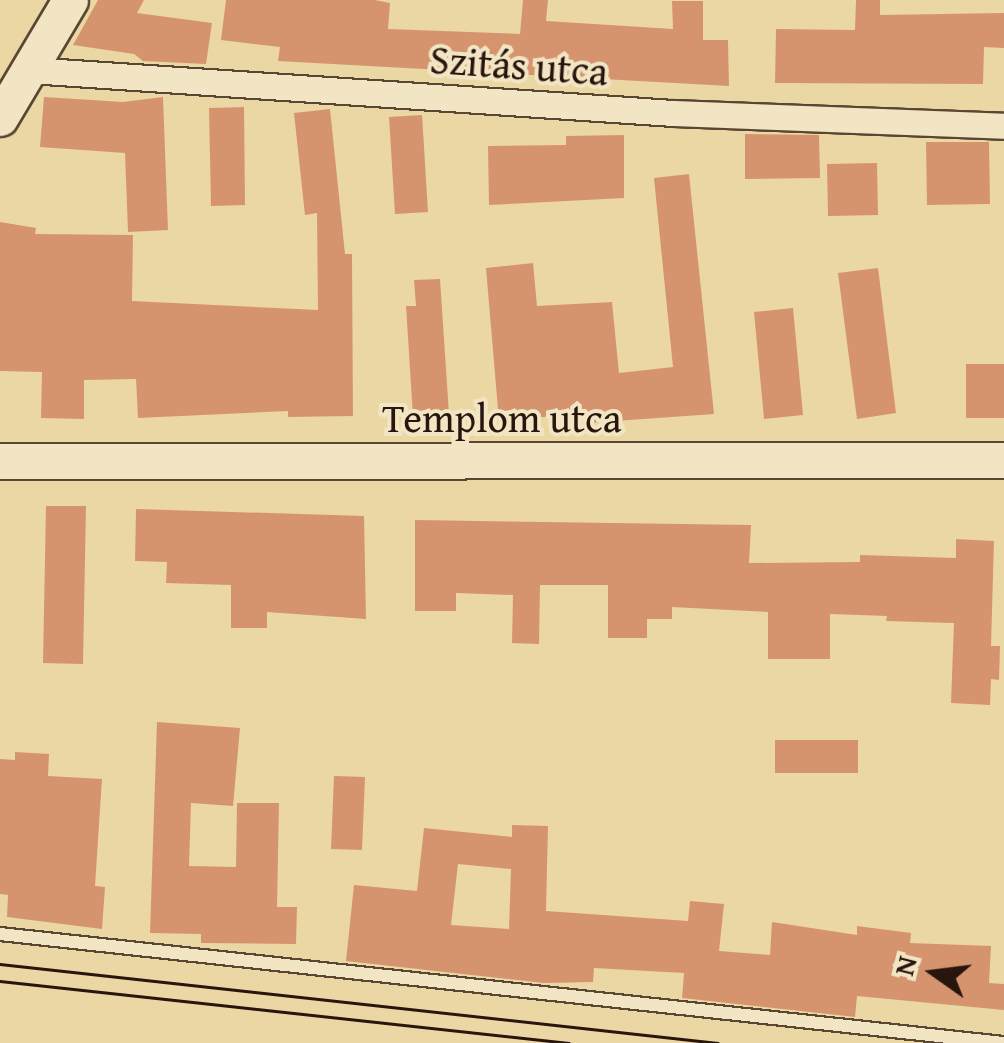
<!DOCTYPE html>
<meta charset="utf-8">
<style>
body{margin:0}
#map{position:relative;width:1004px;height:1043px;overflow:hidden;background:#ebd7a4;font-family:"Gentium Book Plus",serif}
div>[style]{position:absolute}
.building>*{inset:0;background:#d6946e}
.roads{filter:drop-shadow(2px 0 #594633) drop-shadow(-2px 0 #594633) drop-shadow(0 2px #594633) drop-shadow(0 -2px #594633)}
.service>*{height:12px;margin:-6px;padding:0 6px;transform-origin:6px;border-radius:6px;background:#f2e5c4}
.minor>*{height:25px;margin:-12.5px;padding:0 12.5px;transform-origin:12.5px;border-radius:12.5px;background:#f2e5c4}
.secondary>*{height:35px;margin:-17.5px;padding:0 17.5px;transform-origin:17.5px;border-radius:17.5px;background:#f2e5c4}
.tram>*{height:2.5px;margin:-1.25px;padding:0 1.25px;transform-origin:1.25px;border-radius:1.25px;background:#28150d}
span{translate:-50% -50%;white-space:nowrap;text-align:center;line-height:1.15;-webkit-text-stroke:8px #f2e5c4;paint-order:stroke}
.street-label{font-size:40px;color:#28150d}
.north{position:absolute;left:884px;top:923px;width:100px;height:100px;-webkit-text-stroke:8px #f2e5c4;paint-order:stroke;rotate:284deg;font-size:28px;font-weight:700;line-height:40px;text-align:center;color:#28150d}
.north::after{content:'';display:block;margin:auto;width:35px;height:45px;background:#28150d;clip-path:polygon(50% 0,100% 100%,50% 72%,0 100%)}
</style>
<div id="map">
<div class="building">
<div style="clip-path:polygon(98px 0,144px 0,137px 13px,212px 23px,206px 64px,143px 61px,134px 54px,73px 45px)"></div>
<div style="clip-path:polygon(226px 0,375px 0,390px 3px,388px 29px,520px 34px,523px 0,548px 0,546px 21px,673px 29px,672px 1px,703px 1px,703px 40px,728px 40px,729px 86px,278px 61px,280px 47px,221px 40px)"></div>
<div style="clip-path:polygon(856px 0,880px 0,880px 15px,1004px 13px,1004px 48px,984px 47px,983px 84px,775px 83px,776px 29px,855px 30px)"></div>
<div style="clip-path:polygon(44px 97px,123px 102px,163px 97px,168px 230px,128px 232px,125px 153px,40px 147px)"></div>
<div style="clip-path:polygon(244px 107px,245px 205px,211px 206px,209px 108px)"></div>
<div style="clip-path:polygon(330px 109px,345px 254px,352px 254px,353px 416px,288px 417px,288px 411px,138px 418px,136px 379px,84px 380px,84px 419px,41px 418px,42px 372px,0 371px,0 222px,36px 228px,35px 234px,133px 235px,132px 301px,318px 310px,317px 213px,305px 215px,294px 113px)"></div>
<div style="clip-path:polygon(422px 115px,428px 212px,395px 214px,389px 117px)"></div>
<div style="clip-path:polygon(745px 134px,819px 135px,820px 178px,745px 179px)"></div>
<div style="clip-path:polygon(624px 135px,624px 198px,489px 205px,488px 146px,566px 145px,566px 136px)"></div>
<div style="clip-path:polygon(926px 142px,989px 142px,990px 204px,927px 205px)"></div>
<div style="clip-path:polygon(877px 163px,878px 215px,828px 216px,827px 164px)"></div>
<div style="clip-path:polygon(689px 174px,714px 414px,587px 423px,586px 413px,499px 421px,486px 268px,533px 263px,537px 306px,612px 302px,619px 373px,673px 367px,654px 178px)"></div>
<div style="clip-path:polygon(878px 268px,896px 413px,857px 419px,838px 273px)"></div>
<div style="clip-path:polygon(440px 279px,449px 414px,413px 416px,406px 306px,416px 306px,414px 280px)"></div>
<div style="clip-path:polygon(793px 308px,803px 415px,764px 419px,754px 312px)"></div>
<div style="clip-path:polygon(966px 364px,1004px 364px,1004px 418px,966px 418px)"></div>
<div style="clip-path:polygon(46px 506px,86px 506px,83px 664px,43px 663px)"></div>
<div style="clip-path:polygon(136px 509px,364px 516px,366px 619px,267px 612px,267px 628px,231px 628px,231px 585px,166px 583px,167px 562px,135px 561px)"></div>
<div style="clip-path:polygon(415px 520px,751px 525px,749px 563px,860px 562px,860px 555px,956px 558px,956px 539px,994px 541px,991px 646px,1000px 646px,999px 680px,991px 679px,990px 705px,951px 703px,954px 623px,886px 621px,887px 616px,830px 614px,830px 659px,768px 659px,768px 612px,672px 607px,672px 619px,647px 619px,647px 638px,608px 638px,608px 585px,540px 585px,539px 644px,512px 643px,513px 595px,456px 593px,456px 611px,415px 611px)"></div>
<div style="clip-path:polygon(157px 722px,240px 728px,233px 806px,191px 803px,189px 866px,236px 867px,237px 803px,279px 803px,277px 907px,297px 907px,296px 944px,201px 943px,201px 934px,150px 933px)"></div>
<div style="clip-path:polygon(775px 740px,858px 740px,858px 773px,775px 773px)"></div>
<div style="clip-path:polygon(15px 752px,49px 754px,48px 776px,102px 779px,95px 886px,105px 887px,102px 929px,7px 917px,8px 895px,0 894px,0 759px,15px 760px)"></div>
<div style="clip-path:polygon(334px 776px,365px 777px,362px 850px,331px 849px)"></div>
<div style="clip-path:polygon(evenodd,512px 825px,548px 826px,546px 911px,688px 921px,690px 901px,724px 904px,719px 951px,770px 955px,772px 922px,857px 935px,857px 926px,911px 933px,910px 943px,991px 946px,989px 983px,1004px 984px,1004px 1010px,857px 996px,855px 1017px,682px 998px,684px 973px,594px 968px,593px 982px,544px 983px,346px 961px,354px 885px,417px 891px,424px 828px,512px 837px,512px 825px,458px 864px,511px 869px,509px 929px,451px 925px,458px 864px)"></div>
</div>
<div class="roads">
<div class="service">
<div style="left:0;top:934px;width:1010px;rotate:6.2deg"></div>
</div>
<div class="minor">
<div style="left:29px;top:70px;width:645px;rotate:3.82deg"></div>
<div style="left:673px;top:113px;width:331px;rotate:2.2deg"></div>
</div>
<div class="secondary">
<div style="left:0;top:118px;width:137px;rotate:-59.3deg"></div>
<div style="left:0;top:461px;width:1004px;rotate:-0.06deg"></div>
</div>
</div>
<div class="tram">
<div style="left:0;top:964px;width:722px;rotate:6.28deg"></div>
<div style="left:0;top:981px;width:572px;rotate:6.22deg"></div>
</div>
<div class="street-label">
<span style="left:519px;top:65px;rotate:4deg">Szitás utca</span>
<span style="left:502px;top:418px">Templom utca</span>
</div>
<div class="north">N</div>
</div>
